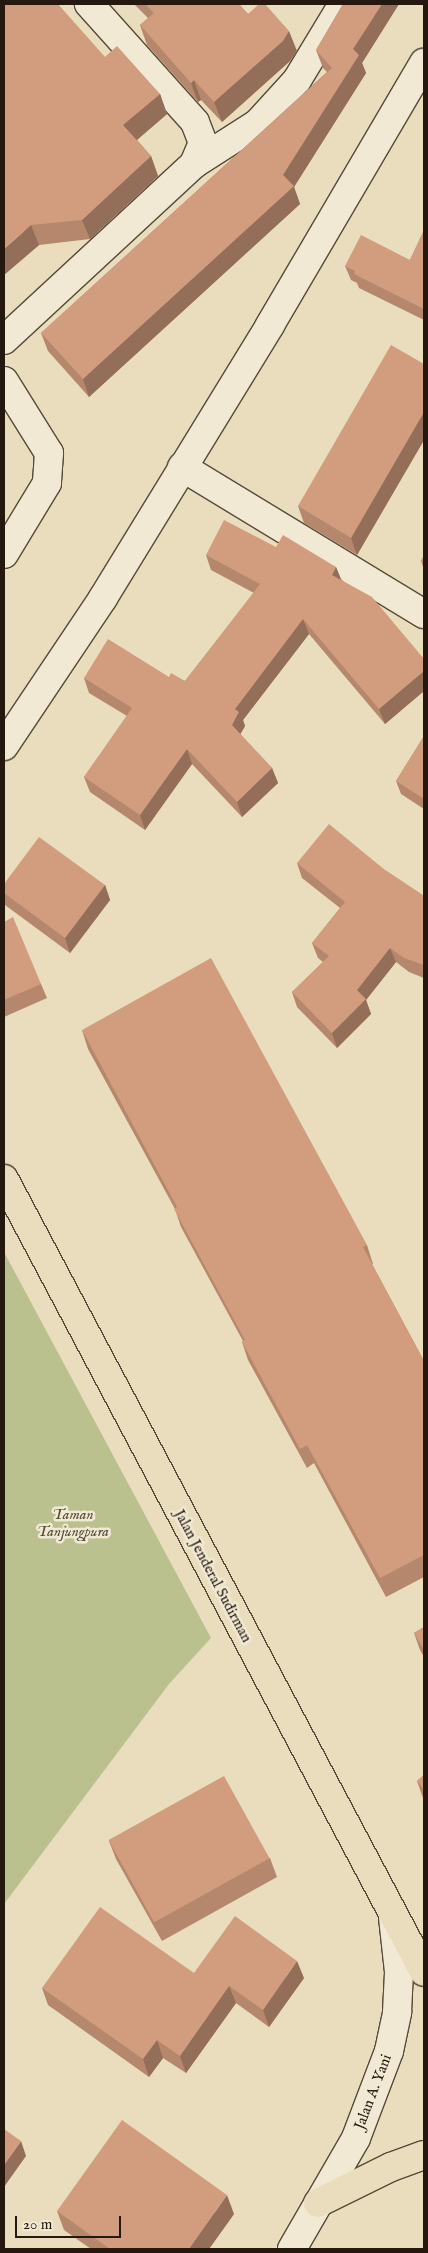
<!DOCTYPE html>
<style>
body{margin:0}
#map{position:relative;width:428px;height:2253px;overflow:hidden;background:#e9ddbd;font-family:"IM FELL English",serif}
div>[style]{position:absolute}
[style*='--x']{left:calc(var(--x)*1px);top:calc(var(--y)*1px);width:calc(var(--w)*1px);rotate:calc(var(--a)*1deg)}
.green>*{inset:0;background:#bac08e}
.roads{filter:drop-shadow(1px 0 #564a3a) drop-shadow(-1px 0 #564a3a) drop-shadow(0 1px #564a3a) drop-shadow(0 -1px #564a3a)}
.minor>*{height:28px;margin:-14px;padding:0 14px;transform-origin:14px;border-radius:14px;background:#f1e9d4}
.tertiary>*{height:28px;margin:-14px;padding:0 14px;transform-origin:14px;border-radius:14px;background:#f1e9d4}
.primary>*{height:28px;margin:-14px;padding:0 14px;transform-origin:14px;border-radius:14px;background:#e9ddbd}
.wall>*{inset:0;background:#b5876c}
.shaded-wall>*{inset:0;background:#936e58}
.building>*{inset:0;background:#d29d7e;transform-origin:0 0}
span{translate:-50% -50%;white-space:nowrap;text-align:center;line-height:1.15;-webkit-text-stroke:5px #f1e9d4;paint-order:stroke}
.park-label{font-size:15px;color:#524b35;font-style:italic}
.street-label{font-size:15px;color:#25190f}
.frame{position:absolute;inset:0;border:5px solid #25190f;pointer-events:none}
.scale{position:absolute;left:15px;top:2216px;width:106px;height:22px;box-sizing:border-box;border:2px solid #25190f;border-top:0;padding-left:6px;font-size:15px;line-height:18px;white-space:nowrap;color:#25190f;-webkit-text-stroke:4px #f1e9d4;paint-order:stroke}
</style>
<div id="map">
<div class="green">
<i style="clip-path:polygon(4px 1252px,211px 1638px,169px 1684px,4px 1904px)"></i>
</div>
<div class="roads">
<div class="minor">
<i style="--x:194;--y:164;--w:76;--a:-32.6"></i>
<i style="--x:258;--y:123;--w:58;--a:-47.8"></i>
<i style="--x:297;--y:80;--w:89;--a:-58.8"></i>
<i style="--x:4;--y:340;--w:259;--a:-42.8"></i>
<i style="--x:194;--y:164;--w:23;--a:-67"></i>
<i style="--x:203;--y:143;--w:22;--a:-111"></i>
<i style="--x:195;--y:122;--w:159;--a:-131.9"></i>
<i style="--x:4;--y:381;--w:85;--a:58"></i>
<i style="--x:49;--y:453;--w:30;--a:94"></i>
<i style="--x:47;--y:483;--w:83;--a:121.2"></i>
<i style="--x:182;--y:467;--w:283;--a:31.3"></i>
<i style="--x:4;--y:746;--w:178;--a:-56.2"></i>
<i style="--x:103;--y:598;--w:320;--a:-58.5"></i>
<i style="--x:270;--y:325;--w:304;--a:-59.6"></i>
</div>
<div class="tertiary">
<i style="--x:292;--y:2249;--w:128;--a:-60"></i>
<i style="--x:356;--y:2138;--w:93;--a:-69.2"></i>
<i style="--x:389;--y:2051;--w:40;--a:-78"></i>
<i style="--x:397;--y:2012;--w:40;--a:-87.1"></i>
<i style="--x:399;--y:1972;--w:54;--a:-96.3"></i>
</div>
<div class="primary">
<i style="--x:4;--y:1179;--w:897;--a:62.09"></i>
<i style="--x:318;--y:2203;--w:81;--a:-26.3"></i>
<i style="--x:391;--y:2167;--w:35;--a:-20"></i>
</div>
</div>
<div class="wall">
<i style="clip-path:polygon(134px 4px,239px 4px,248px 14px,297px 51px,290px 61px,222px 122px,201px 100px,198px 102px,147px 45px,140px 25px,148px 18px)"></i>
<i style="clip-path:polygon(343px 4px,399px 4px,362px 63px,366px 73px,294px 187px,300px 204px,89px 397px,48px 351px,41px 333px,327px 72px,323px 68px,316px 50px)"></i>
<i style="clip-path:polygon(105px 57px,160px 94px,167px 114px,137px 140px,151px 156px,158px 176px,90px 239px,39px 245px,4px 275px)"></i>
<i style="clip-path:polygon(424px 230px,424px 320px,359px 288px,357px 283px,351px 280px,345px 266px,410px 260px)"></i>
<i style="clip-path:polygon(424px 364px,424px 440px,357px 555px,304px 523px,298px 506px)"></i>
<i style="clip-path:polygon(276px 547px,336px 567px,341px 579px,424px 659px,424px 691px,385px 724px,309px 634px,243px 720px,245px 726px,240px 734px,272px 768px,278px 783px,242px 817px,192px 764px,145px 830px,90px 792px,84px 777px,127px 716px,89px 693px,84px 678px,169px 677px,185px 681px,254px 593px,211px 570px,206px 555px)"></i>
<i style="clip-path:polygon(424px 555px,424px 570px,421px 561px)"></i>
<i style="clip-path:polygon(424px 736px,424px 809px,401px 794px,396px 781px)"></i>
<i style="clip-path:polygon(297px 863px,385px 870px,424px 896px,424px 978px,409px 972px,396px 962px,366px 1000px,371px 1014px,337px 1048px,297px 1007px,292px 992px,323px 962px,318px 958px,312px 943px,340px 908px,302px 878px)"></i>
<i style="clip-path:polygon(4px 884px,105px 885px,110px 900px,70px 953px,5px 905px,4px 901px)"></i>
<i style="clip-path:polygon(4px 922px,41px 984px,47px 998px,4px 1017px)"></i>
<i style="clip-path:polygon(82px 1030px,367px 1245px,373px 1264px,372px 1264px,424px 1361px,424px 1577px,386px 1597px,314px 1463px,307px 1468px,248px 1360px,242px 1342px,243px 1341px,181px 1227px,175px 1209px,88px 1049px)"></i>
<i style="clip-path:polygon(424px 1627px,424px 1657px,420px 1650px,414px 1633px)"></i>
<i style="clip-path:polygon(424px 1775px,424px 1800px,423px 1798px,417px 1781px)"></i>
<i style="clip-path:polygon(109px 1841px,270px 1858px,277px 1877px,162px 1941px,116px 1859px)"></i>
<i style="clip-path:polygon(194px 1973px,304px 1978px,269px 2027px,236px 2003px,186px 2073px,163px 2058px,149px 2077px,48px 2005px,42px 1988px)"></i>
<i style="clip-path:polygon(57px 2211px,234px 2214px,209px 2249px,91px 2249px,64px 2230px)"></i>
</div>
<div class="shaded-wall">
<i style="clip-path:polygon(382px 4px,399px 4px,362px 63px,366px 73px,294px 187px,300px 204px,89px 397px,83px 379px,283px 175px,353px 49px)"></i>
<i style="clip-path:polygon(289px 31px,297px 51px,290px 61px,222px 122px,214px 102px)"></i>
<i style="clip-path:polygon(194px 80px,201px 100px,198px 102px,191px 83px)"></i>
<i style="clip-path:polygon(160px 94px,167px 114px,131px 145px,123px 125px)"></i>
<i style="clip-path:polygon(151px 156px,158px 176px,90px 239px,82px 220px)"></i>
<i style="clip-path:polygon(31px 225px,39px 245px,4px 275px,4px 249px)"></i>
<i style="clip-path:polygon(424px 412px,424px 440px,357px 555px,351px 538px)"></i>
<i style="clip-path:polygon(336px 567px,342px 582px,332px 575px)"></i>
<i style="clip-path:polygon(303px 619px,309px 634px,243px 720px,245px 726px,237px 740px,232px 725px,235px 709px)"></i>
<i style="clip-path:polygon(424px 671px,424px 691px,385px 724px,379px 709px)"></i>
<i style="clip-path:polygon(187px 749px,192px 764px,145px 830px,140px 815px)"></i>
<i style="clip-path:polygon(272px 768px,278px 783px,242px 817px,237px 802px)"></i>
<i style="clip-path:polygon(105px 885px,110px 900px,70px 953px,65px 938px)"></i>
<i style="clip-path:polygon(390px 948px,396px 962px,366px 1000px,371px 1014px,337px 1048px,332px 1033px,357px 990px)"></i>
<i style="clip-path:polygon(297px 1961px,304px 1978px,269px 2027px,263px 2010px)"></i>
<i style="clip-path:polygon(229px 1986px,236px 2003px,186px 2073px,180px 2056px)"></i>
<i style="clip-path:polygon(157px 2040px,163px 2058px,149px 2077px,143px 2059px)"></i>
<i style="clip-path:polygon(21px 2141px,26px 2156px,4px 2187px,4px 2165px)"></i>
<i style="clip-path:polygon(227px 2195px,234px 2214px,209px 2249px,189px 2249px)"></i>
</div>
<div class="building">
<i style="clip-path:polygon(4px 4px,58px 4px,105px 57px,117px 46px,160px 94px,123px 125px,151px 156px,82px 220px,31px 225px,4px 249px)"></i>
<i style="clip-path:polygon(145px 4px,239px 4px,248px 14px,259px 4px,265px 4px,289px 31px,283px 41px,214px 102px,194px 80px,191px 83px,140px 25px,154px 13px)"></i>
<i style="clip-path:polygon(343px 4px,382px 4px,353px 49px,359px 55px,283px 175px,294px 186px,83px 379px,41px 333px,332px 68px,316px 50px)"></i>
<i style="clip-path:polygon(424px 230px,424px 309px,354px 274px,355px 271px,345px 266px,361px 235px,410px 260px)"></i>
<i style="clip-path:polygon(391px 345px,424px 364px,424px 412px,351px 538px,298px 506px)"></i>
<i style="clip-path:polygon(224px 520px,276px 547px,283px 535px,336px 567px,332px 575px,372px 597px,424px 659px,424px 671px,379px 709px,303px 619px,235px 709px,239px 712px,232px 725px,272px 768px,237px 802px,187px 749px,140px 815px,84px 777px,132px 708px,84px 678px,108px 639px,169px 677px,171px 673px,185px 681px,260px 584px,206px 555px)"></i>
<i style="clip-path:polygon(424px 555px,424px 563px,421px 561px)"></i>
<i style="clip-path:polygon(424px 736px,424px 799px,396px 781px)"></i>
<i style="clip-path:polygon(329px 824px,385px 870px,424px 896px,424px 965px,404px 958px,390px 948px,357px 990px,366px 999px,332px 1033px,292px 992px,329px 956px,312px 943px,345px 902px,297px 863px)"></i>
<i style="clip-path:polygon(39px 837px,105px 885px,65px 938px,4px 893px,4px 884px)"></i>
<i style="clip-path:polygon(13px 917px,41px 984px,4px 1000px,4px 922px)"></i>
<i style="clip-path:polygon(211px 958px,367px 1245px,363px 1247px,424px 1361px,424px 1555px,380px 1578px,307px 1445px,300px 1449px,242px 1342px,245px 1340px,174px 1209px,177px 1207px,82px 1030px)"></i>
<i style="clip-path:polygon(424px 1627px,424px 1650px,414px 1633px)"></i>
<i style="clip-path:polygon(424px 1775px,424px 1790px,417px 1781px)"></i>
<i style="left:224px;top:1776px;width:94px;height:132px;rotate:61deg"></i>
<i style="clip-path:polygon(100px 1907px,194px 1973px,235px 1916px,297px 1961px,263px 2010px,229px 1986px,180px 2056px,157px 2040px,143px 2059px,42px 1988px)"></i>
<i style="clip-path:polygon(122px 2120px,227px 2195px,189px 2249px,110px 2249px,57px 2211px)"></i>
<i style="clip-path:polygon(4px 2129px,21px 2141px,4px 2165px)"></i>
</div>
<div class="park-label">
<span style="left:73px;top:1523px">Taman<br>Tanjungpura</span>
</div>
<div class="street-label">
<span style="left:213px;top:1576px;rotate:62deg">Jalan Jenderal Sudirman</span>
<span style="left:373px;top:2092px;rotate:-69deg">Jalan A. Yani</span>
</div>
<div class="frame"></div>
<div class="scale">20 m</div>
</div>
